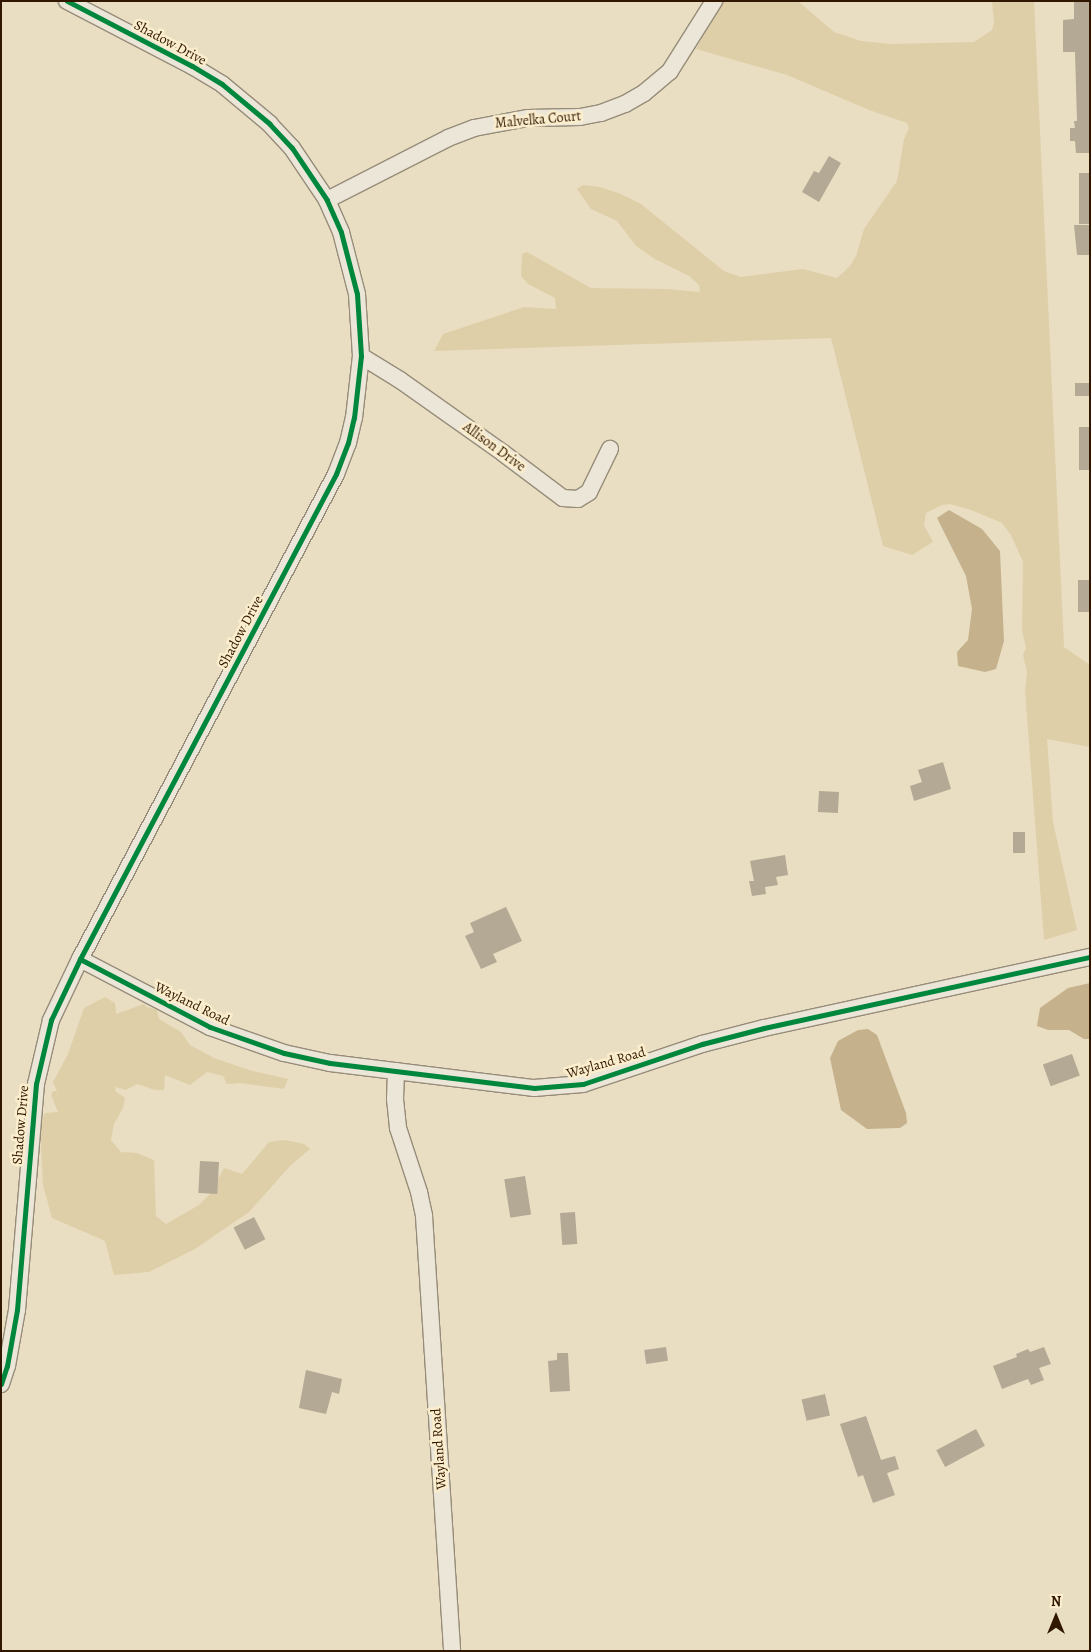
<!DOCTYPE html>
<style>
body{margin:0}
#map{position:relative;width:1091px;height:1652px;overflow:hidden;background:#e9dec2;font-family:Alegreya,serif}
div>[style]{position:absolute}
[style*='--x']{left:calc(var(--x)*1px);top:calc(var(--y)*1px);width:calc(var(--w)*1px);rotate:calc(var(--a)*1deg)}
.green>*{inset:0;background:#dfcfa9}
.water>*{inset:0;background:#c5b28c}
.building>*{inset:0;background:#b3a995;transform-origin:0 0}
.roads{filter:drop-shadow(1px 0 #968c79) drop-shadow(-1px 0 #968c79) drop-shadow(0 1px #968c79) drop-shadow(0 -1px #968c79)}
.minor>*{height:16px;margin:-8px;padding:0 8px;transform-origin:8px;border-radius:8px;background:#ece6d8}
.cycleway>*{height:5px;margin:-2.5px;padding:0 2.5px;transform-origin:2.5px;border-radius:2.5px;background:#00873e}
span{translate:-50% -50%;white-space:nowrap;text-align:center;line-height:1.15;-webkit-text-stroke:5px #fbeecd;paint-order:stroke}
.street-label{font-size:14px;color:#321700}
.frame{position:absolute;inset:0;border:2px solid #321700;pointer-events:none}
.north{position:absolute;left:1031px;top:1592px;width:50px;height:50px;-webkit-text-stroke:4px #fbeecd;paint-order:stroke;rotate:0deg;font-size:14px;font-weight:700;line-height:20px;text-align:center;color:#321700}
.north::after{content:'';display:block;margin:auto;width:18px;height:22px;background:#321700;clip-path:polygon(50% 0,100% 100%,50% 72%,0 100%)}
</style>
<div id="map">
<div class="green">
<i style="clip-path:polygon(721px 1px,798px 1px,834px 32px,861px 41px,891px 44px,974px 42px,992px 30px,994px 23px,992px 1px,1034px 1px,1064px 647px,1090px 665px,1090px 747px,1047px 739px,1053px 822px,1077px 930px,1044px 940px,1025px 691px,1027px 672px,1023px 655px,1026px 648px,1022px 630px,1023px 562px,1011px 535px,1002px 523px,971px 510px,950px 504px,942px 505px,926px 513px,924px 525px,933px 542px,912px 555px,883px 546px,831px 338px,434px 351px,443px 334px,524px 307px,556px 309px,555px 298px,528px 284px,521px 276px,522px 254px,527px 252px,591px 288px,667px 289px,700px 292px,699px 285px,689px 276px,655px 259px,636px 246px,617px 221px,591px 209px,577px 189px,583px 185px,600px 187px,621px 194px,641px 204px,724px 271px,741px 277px,803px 269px,837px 278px,850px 266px,856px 256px,864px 229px,897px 181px,904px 139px,909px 128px,907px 123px,869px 110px,787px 75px,696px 49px)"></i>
<i style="clip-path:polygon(105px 997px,115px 1003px,116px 1014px,144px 1004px,147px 1007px,157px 1010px,159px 1019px,181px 1032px,190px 1045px,214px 1058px,249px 1070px,288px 1079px,284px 1089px,240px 1083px,227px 1084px,223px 1076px,207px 1072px,190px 1085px,165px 1075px,164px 1090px,155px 1090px,137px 1084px,126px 1090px,116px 1087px,115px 1091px,125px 1098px,123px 1108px,114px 1124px,111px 1140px,121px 1152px,137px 1153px,154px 1160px,156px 1216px,166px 1224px,199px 1205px,211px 1193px,224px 1168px,242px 1174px,269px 1142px,285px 1140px,304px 1144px,310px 1149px,290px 1166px,249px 1212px,195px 1249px,149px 1272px,114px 1275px,105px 1241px,52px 1218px,43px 1185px,40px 1126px,45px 1113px,58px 1112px,51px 1095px,53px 1091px,57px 1091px,53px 1082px,68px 1054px,84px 1008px)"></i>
</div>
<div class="water">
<i style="clip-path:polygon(949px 510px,982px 529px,1000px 551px,1004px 641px,996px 669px,985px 672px,958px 666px,957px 652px,968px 640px,972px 609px,966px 576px,937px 518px)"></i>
<i style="clip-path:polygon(1090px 983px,1090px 1039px,1084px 1039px,1069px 1030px,1048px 1030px,1037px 1026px,1040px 1008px,1068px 988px)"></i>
<i style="clip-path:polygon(868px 1029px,877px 1035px,906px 1113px,907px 1123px,900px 1128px,867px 1129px,841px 1110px,830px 1058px,838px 1041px,858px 1030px)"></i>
</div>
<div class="building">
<i style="clip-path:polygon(1074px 1px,1090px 1px,1090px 153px,1076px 153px,1075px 141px,1070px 141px,1070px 128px,1075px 128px,1074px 121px,1077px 121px,1075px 52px,1063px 52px,1063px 20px,1074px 19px)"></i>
<i style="clip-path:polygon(829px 156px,841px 163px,819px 202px,802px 192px,814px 171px,819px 173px)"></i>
<i style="left:1090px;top:173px;width:51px;height:11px;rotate:90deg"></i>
<i style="clip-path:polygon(1074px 225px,1090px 225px,1090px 255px,1077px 255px)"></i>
<i style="left:1075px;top:383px;width:15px;height:13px"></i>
<i style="left:1079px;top:427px;width:11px;height:43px"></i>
<i style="left:1090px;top:580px;width:32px;height:12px;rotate:90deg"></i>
<i style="clip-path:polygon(943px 762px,951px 789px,914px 801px,910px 786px,922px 782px,918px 770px)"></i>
<i style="left:819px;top:791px;width:20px;height:21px;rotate:3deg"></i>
<i style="left:1025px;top:832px;width:21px;height:12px;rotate:90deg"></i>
<i style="clip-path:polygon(785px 855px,788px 875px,776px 877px,778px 885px,765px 887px,766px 894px,752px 896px,749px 881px,754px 881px,750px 861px)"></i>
<i style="clip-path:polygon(506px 907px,522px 941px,493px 954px,497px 962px,481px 969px,465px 936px,474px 932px,470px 923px)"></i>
<i style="left:1072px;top:1054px;width:23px;height:31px;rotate:70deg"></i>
<i style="left:200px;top:1161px;width:19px;height:32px;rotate:3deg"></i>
<i style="left:525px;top:1176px;width:39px;height:21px;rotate:81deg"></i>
<i style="left:575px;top:1212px;width:32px;height:15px;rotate:86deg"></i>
<i style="left:254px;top:1217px;width:25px;height:23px;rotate:63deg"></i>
<i style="left:666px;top:1347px;width:14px;height:22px;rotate:82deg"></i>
<i style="clip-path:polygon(1044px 1347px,1051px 1364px,1039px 1368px,1044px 1380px,1031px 1385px,1028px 1379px,1002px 1389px,993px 1366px,1017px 1357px,1016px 1354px,1028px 1349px,1030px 1352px)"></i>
<i style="clip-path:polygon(557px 1353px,568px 1353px,570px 1391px,550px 1392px,548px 1361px,557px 1360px)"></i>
<i style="clip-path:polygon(306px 1370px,342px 1379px,339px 1394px,332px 1392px,326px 1414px,299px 1408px)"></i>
<i style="left:825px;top:1394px;width:22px;height:24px;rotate:77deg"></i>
<i style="clip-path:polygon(866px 1416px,881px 1460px,895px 1456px,899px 1469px,887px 1473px,895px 1495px,873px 1503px,863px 1475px,858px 1477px,840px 1424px)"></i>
<i style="left:976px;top:1429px;width:19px;height:45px;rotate:62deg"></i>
</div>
<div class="roads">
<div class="minor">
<i style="--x:327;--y:200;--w:136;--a:-27.1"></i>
<i style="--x:448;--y:138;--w:28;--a:-21"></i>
<i style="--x:474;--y:128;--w:55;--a:-10.5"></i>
<i style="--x:528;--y:118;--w:52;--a:-1.1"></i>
<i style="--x:580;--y:117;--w:21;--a:-11"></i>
<i style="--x:601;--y:113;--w:26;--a:-21"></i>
<i style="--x:625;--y:104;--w:22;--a:-30"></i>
<i style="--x:644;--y:93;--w:34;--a:-40"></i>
<i style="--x:670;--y:71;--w:83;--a:-57.8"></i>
<i style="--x:361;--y:356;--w:46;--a:31.6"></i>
<i style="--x:400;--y:380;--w:126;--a:35.3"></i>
<i style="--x:503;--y:453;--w:75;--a:36.9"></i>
<i style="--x:563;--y:498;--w:15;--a:4"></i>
<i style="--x:578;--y:499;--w:13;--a:-32"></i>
<i style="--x:589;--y:492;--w:48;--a:-64"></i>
<i style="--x:80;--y:959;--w:147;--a:27.6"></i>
<i style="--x:210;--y:1027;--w:78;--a:19.4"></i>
<i style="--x:284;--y:1053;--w:47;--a:12.3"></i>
<i style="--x:330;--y:1063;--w:206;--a:7"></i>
<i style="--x:534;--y:1088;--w:49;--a:-4.7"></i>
<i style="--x:583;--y:1084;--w:126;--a:-18.6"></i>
<i style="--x:702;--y:1044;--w:64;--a:-14.5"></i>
<i style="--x:764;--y:1028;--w:334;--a:-12.3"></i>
<i style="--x:396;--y:1071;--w:28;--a:92"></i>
<i style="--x:395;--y:1099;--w:29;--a:84"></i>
<i style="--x:398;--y:1128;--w:67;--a:71.8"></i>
<i style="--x:419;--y:1192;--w:25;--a:78"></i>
<i style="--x:424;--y:1216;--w:436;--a:86.3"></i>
<i style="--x:1;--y:1384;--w:19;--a:-72"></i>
<i style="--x:7;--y:1366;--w:57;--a:-79.9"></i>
<i style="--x:17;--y:1310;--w:227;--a:-85.2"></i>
<i style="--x:36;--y:1084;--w:66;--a:-76.8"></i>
<i style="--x:51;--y:1020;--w:68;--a:-64.6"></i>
<i style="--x:80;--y:959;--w:548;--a:-62.17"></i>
<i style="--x:336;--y:474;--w:33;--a:-69"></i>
<i style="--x:348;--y:443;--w:26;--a:-77"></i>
<i style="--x:354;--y:418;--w:62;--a:-83.6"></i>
<i style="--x:361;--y:356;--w:62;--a:-93.7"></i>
<i style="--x:357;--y:294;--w:64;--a:-104.5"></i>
<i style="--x:341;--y:232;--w:35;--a:-114"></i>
<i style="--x:327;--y:200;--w:63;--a:-123.9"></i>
<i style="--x:292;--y:148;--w:33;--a:-133"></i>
<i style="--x:270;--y:124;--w:62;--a:-140.2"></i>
<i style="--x:222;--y:84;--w:35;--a:-149"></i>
<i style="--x:192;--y:66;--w:141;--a:-152.5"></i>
</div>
</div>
<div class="cycleway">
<i style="--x:80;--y:959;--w:147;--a:27.6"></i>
<i style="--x:210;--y:1027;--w:78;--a:19.4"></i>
<i style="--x:284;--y:1053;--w:47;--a:12.3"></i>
<i style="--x:330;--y:1063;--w:206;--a:7"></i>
<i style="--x:534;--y:1088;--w:49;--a:-4.7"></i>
<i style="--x:583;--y:1084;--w:126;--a:-18.6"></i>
<i style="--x:702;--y:1044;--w:64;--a:-14.5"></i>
<i style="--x:764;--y:1028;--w:334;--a:-12.3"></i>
<i style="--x:1;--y:1384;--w:19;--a:-72"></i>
<i style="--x:7;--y:1366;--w:57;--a:-79.9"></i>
<i style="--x:17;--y:1310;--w:227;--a:-85.2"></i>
<i style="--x:36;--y:1084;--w:66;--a:-76.8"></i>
<i style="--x:51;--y:1020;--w:68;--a:-64.6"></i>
<i style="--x:80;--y:959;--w:548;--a:-62.17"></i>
<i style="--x:336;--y:474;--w:33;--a:-69"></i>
<i style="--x:348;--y:443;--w:26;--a:-77"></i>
<i style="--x:354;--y:418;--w:62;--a:-83.6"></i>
<i style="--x:361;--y:356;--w:62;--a:-93.7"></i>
<i style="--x:357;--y:294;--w:64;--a:-104.5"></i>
<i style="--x:341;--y:232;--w:35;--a:-114"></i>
<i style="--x:327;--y:200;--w:63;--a:-123.9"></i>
<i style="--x:292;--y:148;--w:33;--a:-133"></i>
<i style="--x:270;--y:124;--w:62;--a:-140.2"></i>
<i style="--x:222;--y:84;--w:35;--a:-149"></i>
<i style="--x:192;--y:66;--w:141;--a:-152.5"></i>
</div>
<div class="street-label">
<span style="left:170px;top:43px;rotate:28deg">Shadow Drive</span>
<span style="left:538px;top:120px;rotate:-5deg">Malvelka Court</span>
<span style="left:494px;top:447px;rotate:36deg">Allison Drive</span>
<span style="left:241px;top:632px;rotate:-62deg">Shadow Drive</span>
<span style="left:192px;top:1004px;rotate:26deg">Wayland Road</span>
<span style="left:606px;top:1063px;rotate:-16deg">Wayland Road</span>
<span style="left:21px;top:1125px;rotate:-85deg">Shadow Drive</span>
<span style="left:439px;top:1449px;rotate:-94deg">Wayland Road</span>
</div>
<div class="frame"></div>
<div class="north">N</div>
</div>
